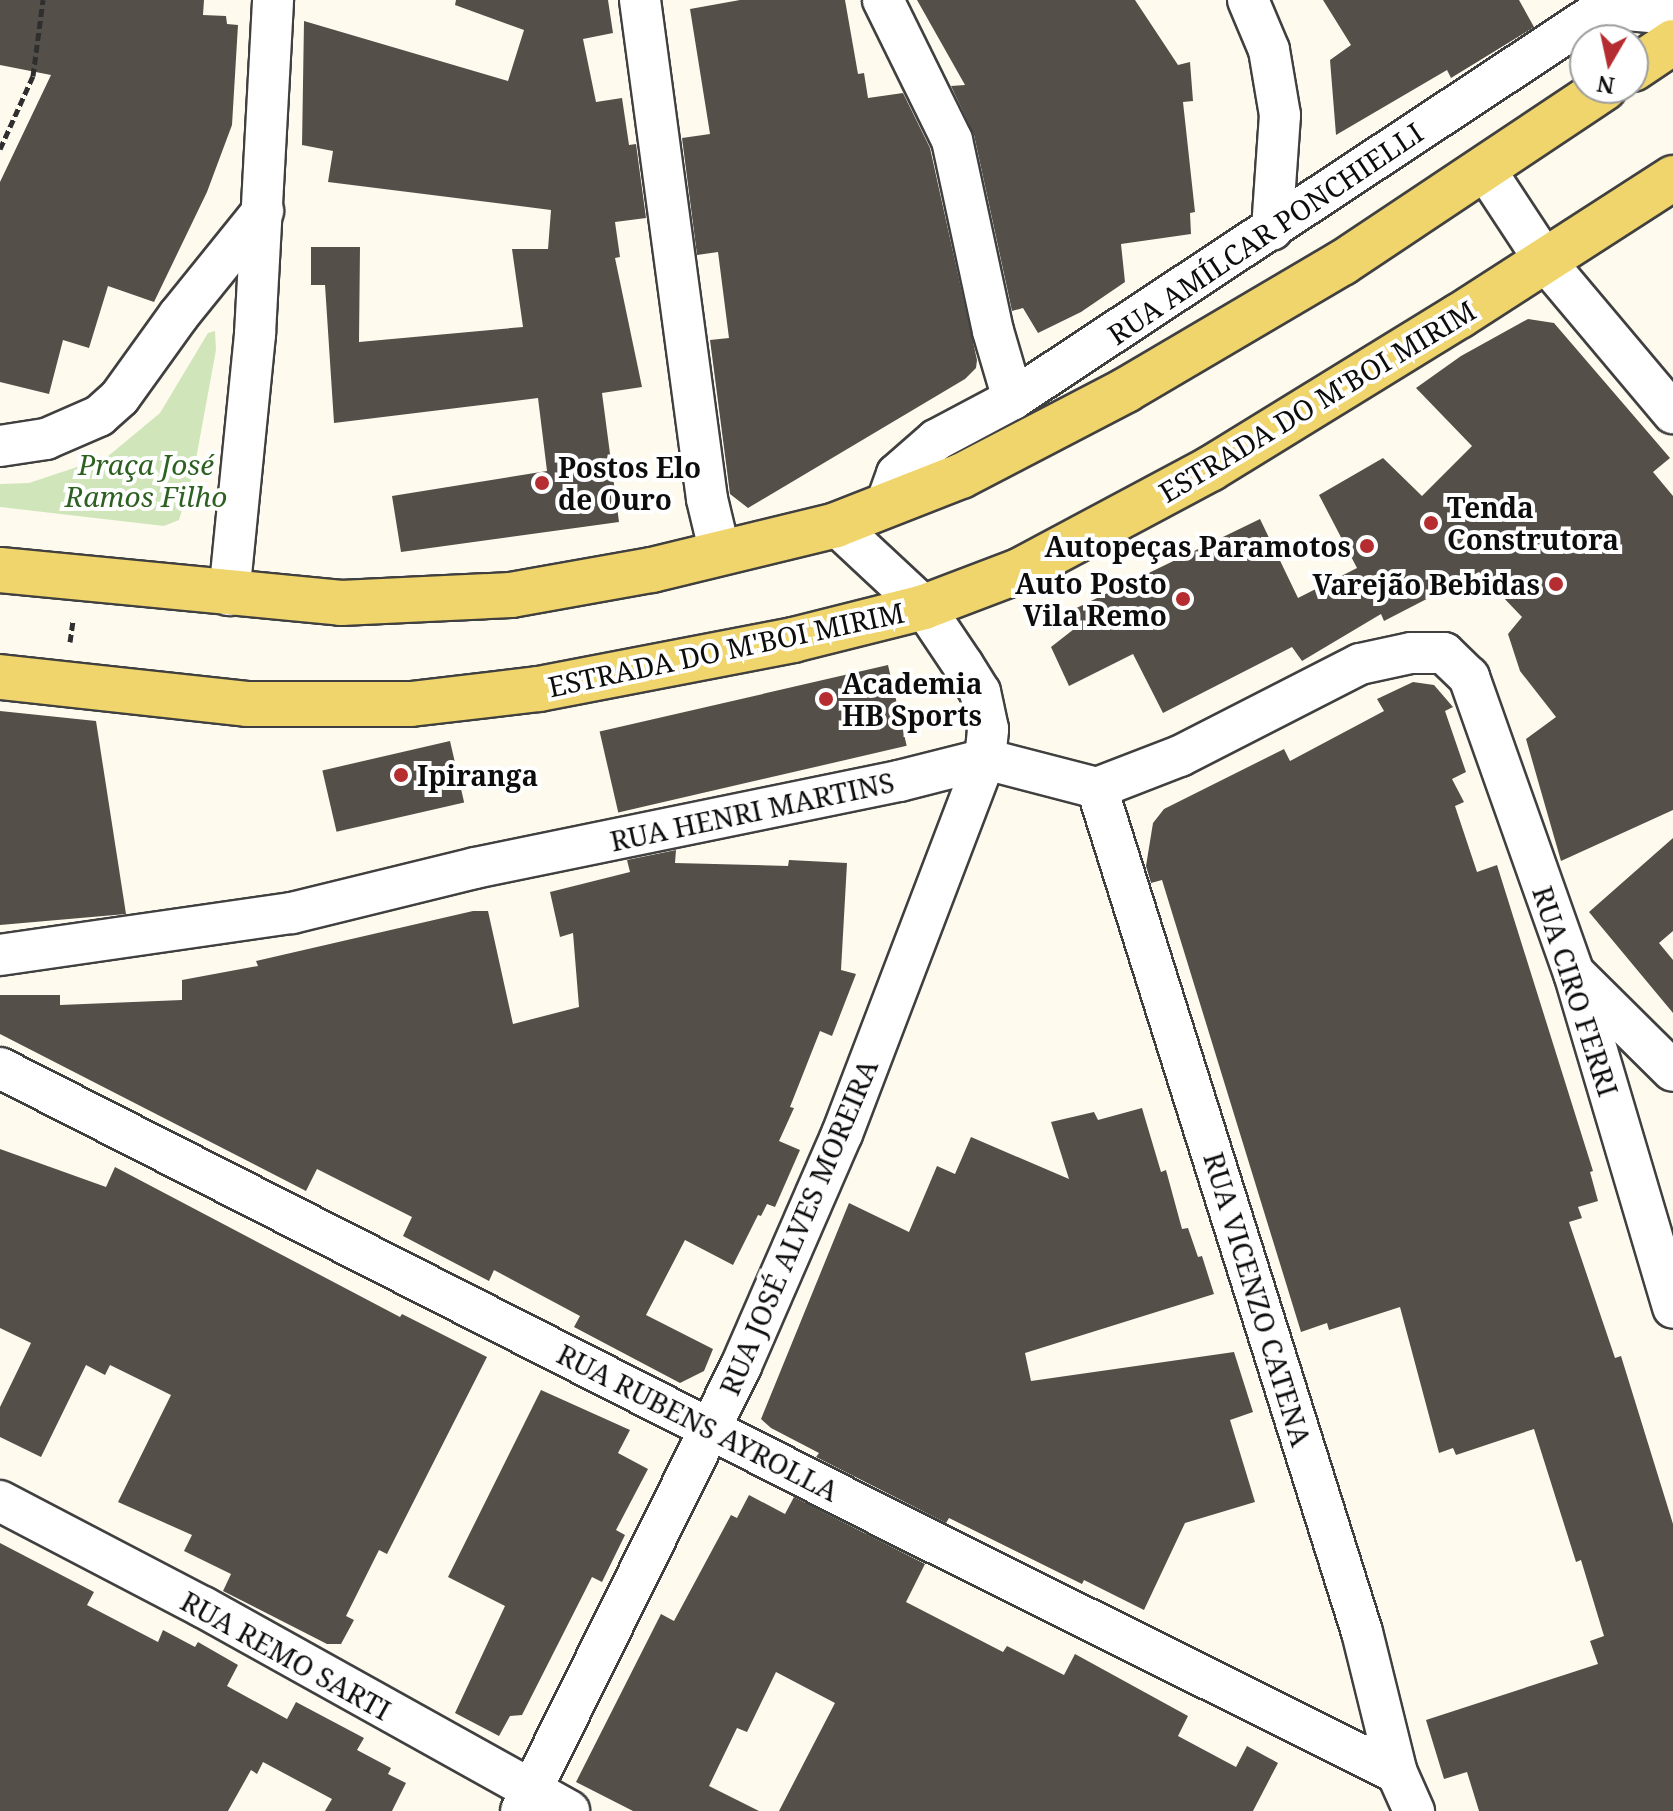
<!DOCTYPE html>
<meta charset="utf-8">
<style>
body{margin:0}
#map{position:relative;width:1673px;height:1811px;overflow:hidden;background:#fefbee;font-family:"Noto Serif",serif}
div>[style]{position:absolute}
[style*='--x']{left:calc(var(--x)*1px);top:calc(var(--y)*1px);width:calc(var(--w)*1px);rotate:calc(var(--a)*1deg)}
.green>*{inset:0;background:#d0e6ba}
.building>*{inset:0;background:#554f4a;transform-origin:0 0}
.path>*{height:5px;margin-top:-2.5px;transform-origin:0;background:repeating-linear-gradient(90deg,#2f2f2f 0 8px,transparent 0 12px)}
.roads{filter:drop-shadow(2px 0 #404040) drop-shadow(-2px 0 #404040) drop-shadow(0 2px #404040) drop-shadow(0 -2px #404040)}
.street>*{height:40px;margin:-20px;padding:0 20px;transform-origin:20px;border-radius:20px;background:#fff}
.primary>*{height:44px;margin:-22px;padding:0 22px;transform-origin:22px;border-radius:22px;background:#f0d46c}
.dots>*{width:22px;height:22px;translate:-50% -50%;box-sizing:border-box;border:4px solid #fff;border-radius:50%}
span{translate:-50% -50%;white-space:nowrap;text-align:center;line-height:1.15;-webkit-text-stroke:8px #fff;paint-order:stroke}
.street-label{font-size:28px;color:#0d0d0d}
.park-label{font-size:28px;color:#2d6121;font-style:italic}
.poi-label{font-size:28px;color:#0d0d0d;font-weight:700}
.left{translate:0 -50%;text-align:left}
.right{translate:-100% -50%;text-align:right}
.north{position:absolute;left:1569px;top:24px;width:80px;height:80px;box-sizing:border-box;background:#fff;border:2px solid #9e9e9e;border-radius:50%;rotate:189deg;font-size:22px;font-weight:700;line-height:32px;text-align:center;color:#0d0d0d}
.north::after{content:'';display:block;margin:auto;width:28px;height:36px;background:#b52d30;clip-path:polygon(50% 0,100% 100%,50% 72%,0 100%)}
</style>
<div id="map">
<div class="green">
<i style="clip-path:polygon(215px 331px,216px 350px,194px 470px,179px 520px,164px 526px,0 507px,0 484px,29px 483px,107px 457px,160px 413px,208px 333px)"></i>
</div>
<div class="building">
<i style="clip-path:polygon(0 0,204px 0,203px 15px,226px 16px,227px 24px,238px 25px,232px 125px,207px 192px,154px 302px,108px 286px,89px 348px,63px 340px,49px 394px,0 382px,0 182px,51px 75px,0 65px)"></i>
<i style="clip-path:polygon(456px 0,608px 0,613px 33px,583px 39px,596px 102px,622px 98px,629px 145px,636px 144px,646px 218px,615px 222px,620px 257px,615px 258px,642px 387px,602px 393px,619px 522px,401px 552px,392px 496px,547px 471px,538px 398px,334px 423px,325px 285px,311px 285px,311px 247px,360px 247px,359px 342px,523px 327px,512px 249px,548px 249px,551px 210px,328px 182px,333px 151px,302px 145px,304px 21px,508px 81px,524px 30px,455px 5px)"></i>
<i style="clip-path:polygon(740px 0,845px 0,858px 74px,864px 73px,868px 98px,903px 93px,930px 148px,977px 360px,976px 368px,965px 379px,748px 508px,730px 494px,710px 340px,729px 338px,718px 252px,697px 255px,682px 138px,710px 134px,690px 9px)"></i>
<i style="clip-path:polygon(917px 0,1135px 0,1178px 65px,1190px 62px,1193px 101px,1183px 102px,1195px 212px,1190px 213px,1191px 234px,1121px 244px,1125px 282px,1081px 312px,1038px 333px,1023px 308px,1012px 311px,974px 135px,951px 86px,965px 85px)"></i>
<i style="clip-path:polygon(1323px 0,1519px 0,1534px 27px,1451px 78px,1447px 70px,1336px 135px,1330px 60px,1351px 45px)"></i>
<i style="clip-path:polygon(1528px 319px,1554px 323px,1670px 458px,1653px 472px,1673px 496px,1673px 810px,1561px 861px,1526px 739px,1556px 717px,1520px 671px,1508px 634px,1522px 617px,1479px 572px,1384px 621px,1381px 614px,1302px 661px,1292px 647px,1163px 713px,1133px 654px,1069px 686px,1051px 647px,1074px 629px,1060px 616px,1260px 519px,1298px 598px,1357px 568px,1319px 495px,1383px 458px,1422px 496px,1472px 446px,1416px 388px,1461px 356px)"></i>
<i style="left:888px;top:665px;width:83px;height:296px;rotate:77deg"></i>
<i style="clip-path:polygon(1413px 682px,1434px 685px,1453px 707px,1445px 711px,1466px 772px,1452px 779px,1464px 802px,1455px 806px,1477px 872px,1497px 865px,1593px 1171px,1590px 1172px,1598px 1201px,1578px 1207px,1582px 1218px,1569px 1222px,1615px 1358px,1621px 1356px,1673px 1524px,1673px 1811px,1479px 1811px,1467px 1772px,1444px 1779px,1426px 1720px,1598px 1664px,1590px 1641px,1604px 1636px,1581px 1560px,1576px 1562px,1534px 1429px,1456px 1455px,1453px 1448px,1439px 1453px,1400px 1307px,1329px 1330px,1327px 1323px,1301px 1332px,1162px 880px,1151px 883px,1146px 866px,1153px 823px,1164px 809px,1284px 749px,1290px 761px,1384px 711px,1377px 699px)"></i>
<i style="clip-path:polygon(0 711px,96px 721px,126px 914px,0 925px)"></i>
<i style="left:450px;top:741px;width:63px;height:131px;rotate:77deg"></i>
<i style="clip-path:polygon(1673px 838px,1673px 931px,1659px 943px,1673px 960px,1673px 1013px,1589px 912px)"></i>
<i style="clip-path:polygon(676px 850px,675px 863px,788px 866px,789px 860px,847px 863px,841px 970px,856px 974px,832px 1036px,820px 1031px,790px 1107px,794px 1108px,779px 1141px,800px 1150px,775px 1207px,767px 1204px,761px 1216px,758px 1215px,733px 1265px,685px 1240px,646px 1315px,713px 1349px,704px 1371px,680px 1383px,574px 1327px,580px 1316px,494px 1270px,489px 1281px,403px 1236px,412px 1217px,317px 1169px,306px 1191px,0 1034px,0 995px,60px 995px,60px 1005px,182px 1000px,182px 980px,258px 966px,256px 961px,473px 911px,488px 911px,513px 1024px,579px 1007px,573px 933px,560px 937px,550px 892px,630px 872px,627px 860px)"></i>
<i style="clip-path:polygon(1142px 1108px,1161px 1172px,1166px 1170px,1182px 1229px,1188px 1228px,1198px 1257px,1202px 1256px,1214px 1294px,1025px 1353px,1031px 1381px,1234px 1352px,1253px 1412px,1230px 1420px,1255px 1502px,1185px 1523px,1144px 1610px,1084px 1580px,1082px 1584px,949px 1518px,946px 1523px,891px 1495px,816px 1457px,819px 1453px,771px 1428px,761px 1419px,849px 1203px,909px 1232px,937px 1166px,955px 1174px,971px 1137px,1069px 1179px,1051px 1122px,1094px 1112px,1098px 1120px)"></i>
<i style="clip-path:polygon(0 1149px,106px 1187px,115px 1167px,400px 1317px,402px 1314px,487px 1357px,387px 1554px,379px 1550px,346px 1616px,354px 1620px,341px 1644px,327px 1644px,223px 1591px,231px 1574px,184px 1551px,192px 1535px,118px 1502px,171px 1395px,110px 1365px,105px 1375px,86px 1365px,41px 1457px,0 1437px,0 1407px,31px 1343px,0 1328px)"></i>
<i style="clip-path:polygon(541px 1390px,630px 1430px,618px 1453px,648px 1469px,616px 1530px,625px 1535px,602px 1582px,592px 1577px,522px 1715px,510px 1716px,499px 1736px,455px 1713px,505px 1606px,448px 1577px)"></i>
<i style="clip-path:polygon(749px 1495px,785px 1514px,794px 1497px,925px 1564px,906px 1602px,1003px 1652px,1007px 1646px,1064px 1675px,1075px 1654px,1188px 1716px,1178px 1736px,1236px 1767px,1247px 1746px,1278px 1763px,1253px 1811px,779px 1811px,835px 1703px,776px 1672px,747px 1732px,737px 1728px,709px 1786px,759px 1811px,633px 1811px,576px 1782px,661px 1614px,674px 1621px,731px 1515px,737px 1518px)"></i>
<i style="clip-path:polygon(0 1543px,94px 1592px,87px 1605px,158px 1642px,163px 1630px,195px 1647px,198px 1642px,238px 1665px,227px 1686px,287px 1719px,296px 1702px,364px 1738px,357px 1750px,391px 1768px,388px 1774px,406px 1783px,392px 1811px,325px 1811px,332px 1799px,263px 1762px,257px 1774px,251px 1770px,228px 1811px,0 1811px)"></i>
</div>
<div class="path">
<i style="--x:0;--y:149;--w:80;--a:-65.7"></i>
<i style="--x:33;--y:76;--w:77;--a:-82.5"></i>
<i style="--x:70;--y:642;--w:22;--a:-82"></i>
</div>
<div class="roads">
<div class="street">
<i style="--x:640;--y:0;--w:503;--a:82.35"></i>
<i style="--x:707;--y:499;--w:56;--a:76.5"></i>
<i style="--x:883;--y:0;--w:156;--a:63.8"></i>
<i style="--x:952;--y:140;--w:195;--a:77.9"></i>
<i style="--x:993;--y:331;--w:71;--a:73.6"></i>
<i style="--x:1248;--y:0;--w:54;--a:67.2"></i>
<i style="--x:1269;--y:50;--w:66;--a:80.4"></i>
<i style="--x:1280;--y:115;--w:115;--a:94"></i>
<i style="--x:1484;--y:168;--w:111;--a:56.7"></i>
<i style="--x:1545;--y:261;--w:199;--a:49.9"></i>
<i style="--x:0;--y:446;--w:47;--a:-8.7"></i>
<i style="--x:46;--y:439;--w:58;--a:-23.5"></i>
<i style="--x:99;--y:416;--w:28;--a:-42"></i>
<i style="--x:120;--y:397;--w:101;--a:-54.3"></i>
<i style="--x:179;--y:315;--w:134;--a:-51.1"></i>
<i style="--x:885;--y:507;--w:35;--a:-70"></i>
<i style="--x:897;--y:474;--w:52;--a:-41.1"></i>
<i style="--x:936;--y:440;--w:87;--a:-28"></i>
<i style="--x:1013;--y:399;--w:709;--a:-33.49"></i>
<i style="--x:1604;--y:8;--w:69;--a:5"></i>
<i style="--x:229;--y:595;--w:262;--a:-84.3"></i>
<i style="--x:255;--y:334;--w:334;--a:-86.9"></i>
<i style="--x:1097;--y:788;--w:885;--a:72.57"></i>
<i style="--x:1362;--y:1632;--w:145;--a:76.1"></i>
<i style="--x:1397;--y:1773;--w:42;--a:65.9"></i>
<i style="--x:0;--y:955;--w:295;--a:-8.2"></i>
<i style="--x:292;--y:913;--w:188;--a:-13.8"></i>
<i style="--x:475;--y:868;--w:433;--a:-11.6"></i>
<i style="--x:899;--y:781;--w:89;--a:-14.3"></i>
<i style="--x:985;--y:759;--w:116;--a:14.5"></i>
<i style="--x:1097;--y:788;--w:89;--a:-21.1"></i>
<i style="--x:1180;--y:756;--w:202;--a:-27.1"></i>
<i style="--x:1360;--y:664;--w:52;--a:-12.2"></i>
<i style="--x:1411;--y:653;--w:33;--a:0"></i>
<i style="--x:1444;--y:653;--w:35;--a:44"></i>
<i style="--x:1469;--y:677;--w:314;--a:70.5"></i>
<i style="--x:1574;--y:973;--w:349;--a:73.5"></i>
<i style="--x:1576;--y:975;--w:136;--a:44.7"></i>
<i style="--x:0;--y:1068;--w:988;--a:26.95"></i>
<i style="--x:881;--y:1516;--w:576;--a:26.48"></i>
<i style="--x:0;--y:1501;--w:229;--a:27.6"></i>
<i style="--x:203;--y:1607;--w:419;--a:29.1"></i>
<i style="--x:521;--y:1811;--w:496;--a:-63.7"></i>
<i style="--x:741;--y:1366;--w:253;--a:-66.5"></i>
<i style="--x:842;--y:1134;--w:401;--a:-69.1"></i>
<i style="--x:985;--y:759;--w:30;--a:-84"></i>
<i style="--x:988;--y:729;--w:38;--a:-102"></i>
<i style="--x:980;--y:692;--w:32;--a:-122"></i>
<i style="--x:963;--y:665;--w:70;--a:-123.9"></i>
<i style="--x:924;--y:607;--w:120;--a:-137"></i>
</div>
<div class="primary">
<i style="--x:1633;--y:69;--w:48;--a:-34"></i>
<i style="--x:0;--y:570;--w:343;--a:5.5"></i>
<i style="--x:341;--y:603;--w:170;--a:-2.7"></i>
<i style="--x:511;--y:595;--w:143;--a:-10.1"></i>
<i style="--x:652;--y:570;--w:189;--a:-13.7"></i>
<i style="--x:836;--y:525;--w:134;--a:-21.4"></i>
<i style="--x:961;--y:476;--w:186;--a:-27.5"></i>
<i style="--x:1126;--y:390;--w:251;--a:-30.5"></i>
<i style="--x:1342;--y:263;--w:315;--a:-33.7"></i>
<i style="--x:0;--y:677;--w:248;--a:6.2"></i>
<i style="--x:247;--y:704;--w:164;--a:0"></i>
<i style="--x:411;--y:704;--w:129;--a:-6.7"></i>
<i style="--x:539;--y:689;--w:259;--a:-10.9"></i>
<i style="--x:793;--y:640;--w:135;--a:-14.1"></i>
<i style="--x:924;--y:607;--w:102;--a:-20.8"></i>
<i style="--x:1019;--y:571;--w:217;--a:-28.1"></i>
<i style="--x:1210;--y:469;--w:292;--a:-31.6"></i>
<i style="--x:1459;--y:316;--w:255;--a:-32.8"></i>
</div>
</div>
<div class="dots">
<i style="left:542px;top:483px;background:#b52d30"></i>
<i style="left:1431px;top:523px;background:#b52d30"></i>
<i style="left:1367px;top:546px;background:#b52d30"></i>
<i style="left:1556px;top:584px;background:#b52d30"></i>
<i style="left:1183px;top:599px;background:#b52d30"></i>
<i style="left:826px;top:699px;background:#b52d30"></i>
<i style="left:401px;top:775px;background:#b52d30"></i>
</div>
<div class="street-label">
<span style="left:1265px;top:233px;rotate:-34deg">RUA AMÍLCAR PONCHIELLI</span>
<span style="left:1317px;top:401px;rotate:-31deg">ESTRADA DO M'BOI MIRIM</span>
<span style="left:726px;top:649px;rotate:-12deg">ESTRADA DO M'BOI MIRIM</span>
<span style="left:752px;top:811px;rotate:-12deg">RUA HENRI MARTINS</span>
<span style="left:1576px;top:991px;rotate:72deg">RUA CIRO FERRI</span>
<span style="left:798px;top:1227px;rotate:-67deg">RUA JOSÉ ALVES MOREIRA</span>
<span style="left:1258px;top:1299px;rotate:73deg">RUA VICENZO CATENA</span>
<span style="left:698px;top:1422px;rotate:27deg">RUA RUBENS AYROLLA</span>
<span style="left:286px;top:1655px;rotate:29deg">RUA REMO SARTI</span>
</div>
<div class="park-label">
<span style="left:146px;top:480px">Praça José<br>Ramos Filho</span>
</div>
<div class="poi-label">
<span class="left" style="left:558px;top:483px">Postos Elo<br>de Ouro</span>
<span class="left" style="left:1447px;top:523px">Tenda<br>Construtora</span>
<span class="right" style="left:1351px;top:546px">Autopeças Paramotos</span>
<span class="right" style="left:1167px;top:599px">Auto Posto<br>Vila Remo</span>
<span class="right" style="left:1540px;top:584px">Varejão Bebidas</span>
<span class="left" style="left:842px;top:699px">Academia<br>HB Sports</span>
<span class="left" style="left:417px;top:775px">Ipiranga</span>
</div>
<div class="north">N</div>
</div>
